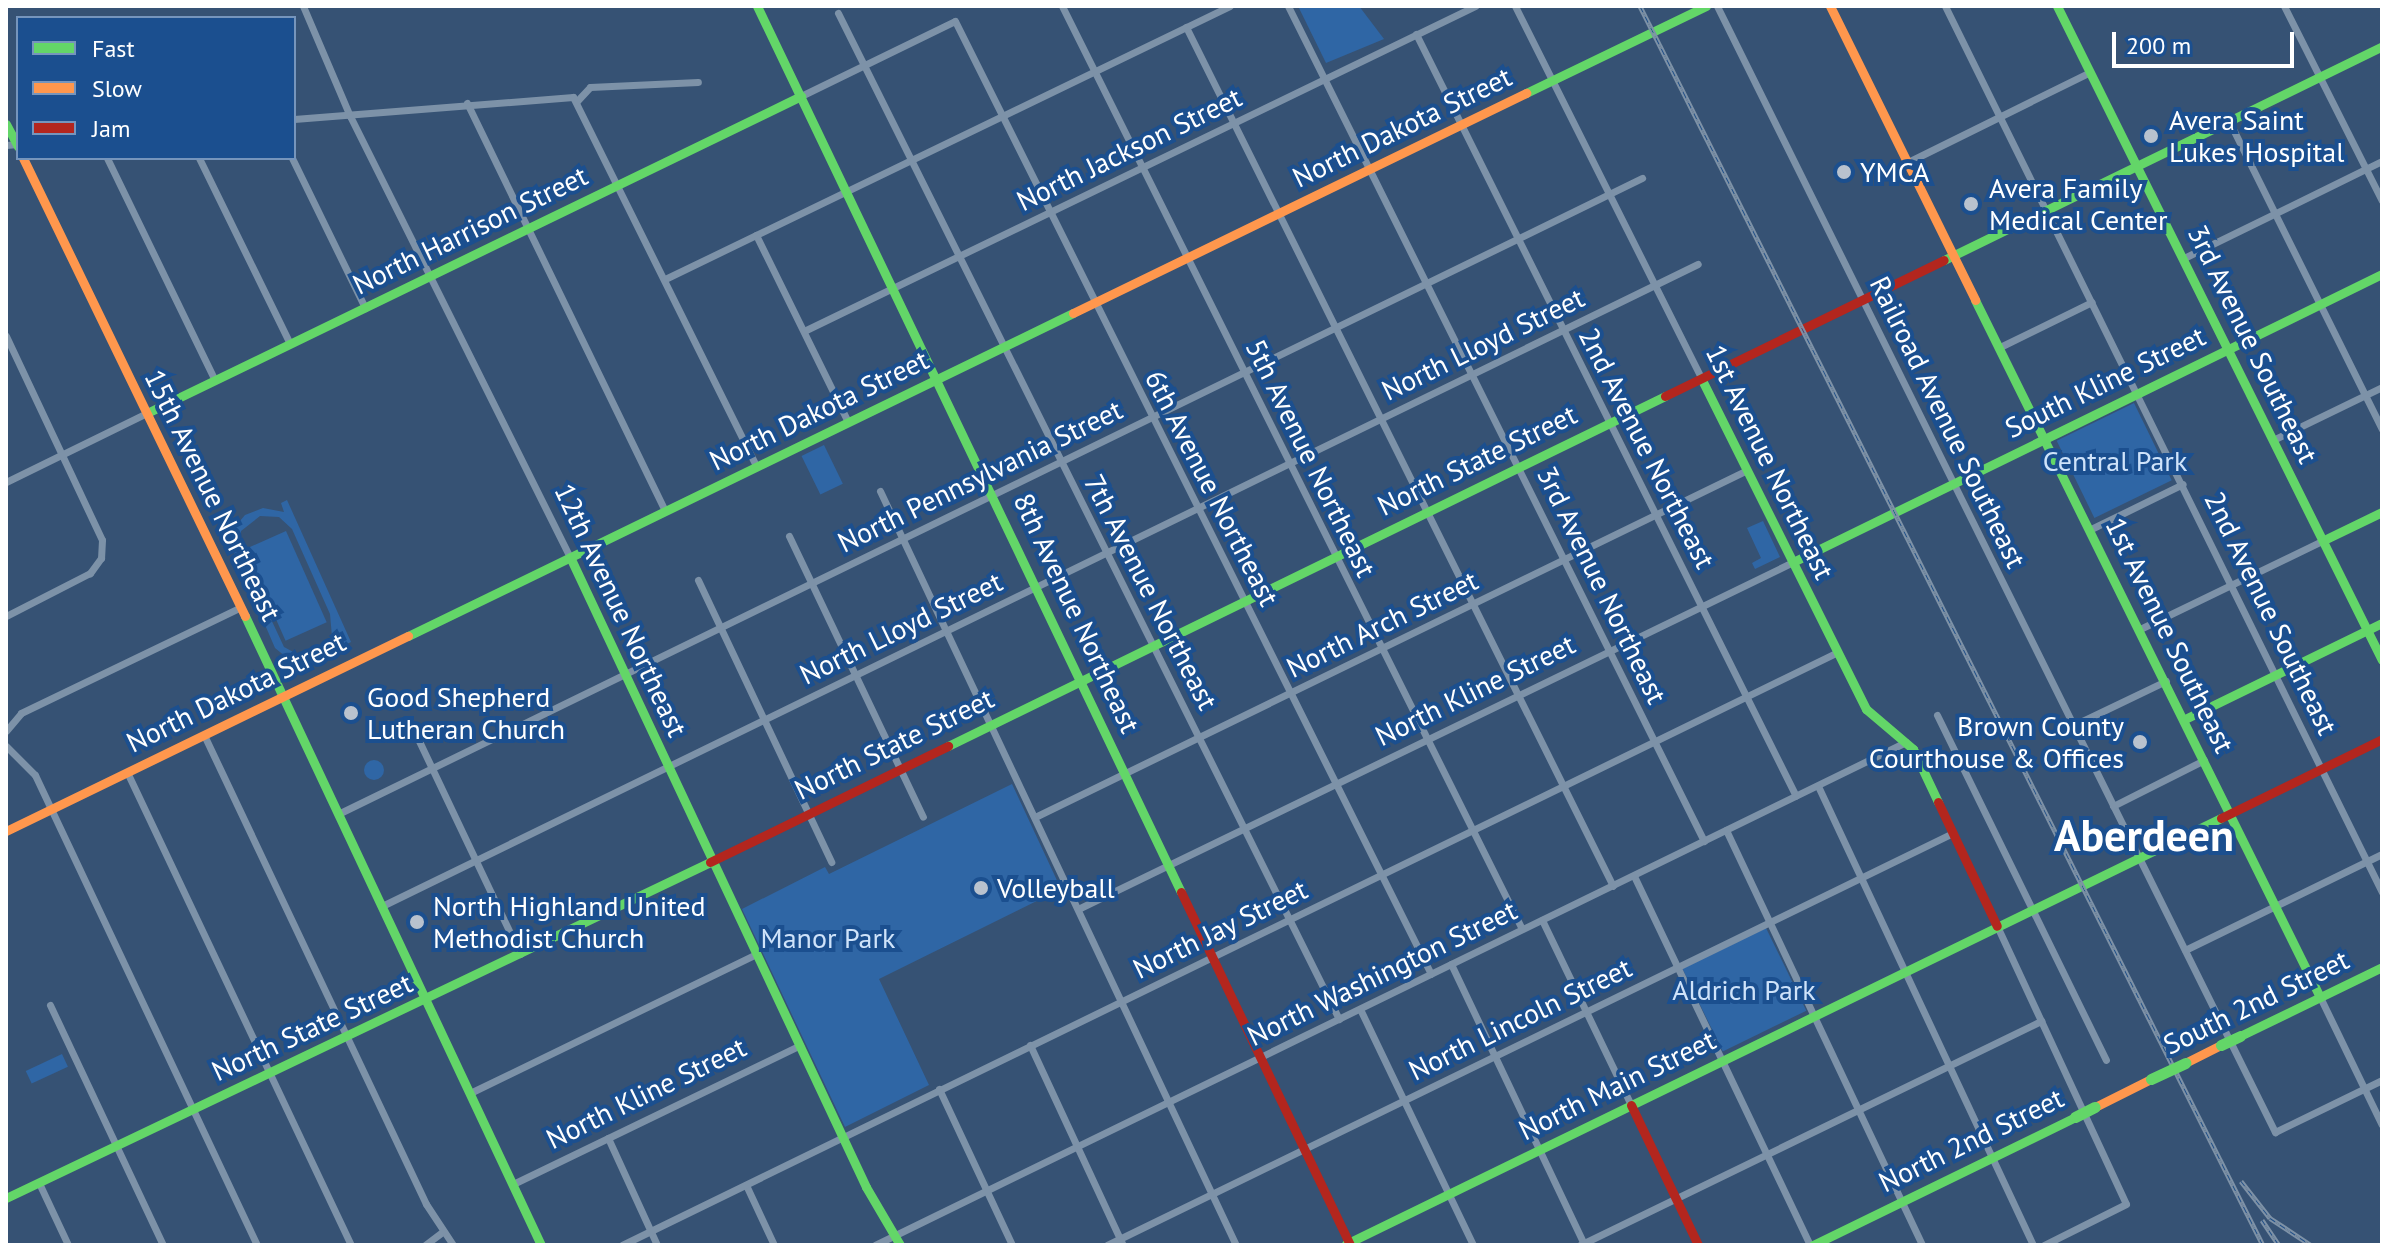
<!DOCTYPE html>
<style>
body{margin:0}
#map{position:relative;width:2388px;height:1251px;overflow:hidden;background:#365274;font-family:"PT Sans",sans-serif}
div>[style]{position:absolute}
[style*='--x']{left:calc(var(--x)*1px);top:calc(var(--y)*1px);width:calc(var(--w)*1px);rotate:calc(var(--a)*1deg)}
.green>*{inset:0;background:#2f66a5;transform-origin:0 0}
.round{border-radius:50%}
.street>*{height:7px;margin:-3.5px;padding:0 3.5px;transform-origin:3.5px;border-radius:3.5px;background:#7d92a8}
.fast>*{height:9px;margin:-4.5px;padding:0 4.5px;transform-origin:4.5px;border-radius:4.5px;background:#63d668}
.slow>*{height:9px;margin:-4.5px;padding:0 4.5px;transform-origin:4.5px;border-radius:4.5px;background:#ff974d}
.jam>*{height:9px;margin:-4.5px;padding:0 4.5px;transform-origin:4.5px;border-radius:4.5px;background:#b3261e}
.rail>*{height:5px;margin-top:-2.5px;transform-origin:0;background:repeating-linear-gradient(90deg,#1b4f8f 0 6px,#7e92a7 0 12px);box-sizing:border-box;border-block:2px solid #7e92a7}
.fast-bridge>*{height:11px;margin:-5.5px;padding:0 5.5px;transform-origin:5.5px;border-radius:5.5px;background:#63d668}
.dots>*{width:22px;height:22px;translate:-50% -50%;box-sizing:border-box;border:4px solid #1b4f8f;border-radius:50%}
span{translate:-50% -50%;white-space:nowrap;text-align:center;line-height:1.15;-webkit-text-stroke:8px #1b4f8f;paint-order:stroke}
.poi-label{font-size:28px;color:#fff}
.left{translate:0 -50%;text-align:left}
.right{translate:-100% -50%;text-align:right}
.street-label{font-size:28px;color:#fff}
.park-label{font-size:28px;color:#cfe3fa}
.town-label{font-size:44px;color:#fff;font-weight:700}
.frame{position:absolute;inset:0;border:8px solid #fff;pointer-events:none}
.legend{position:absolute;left:16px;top:16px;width:280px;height:144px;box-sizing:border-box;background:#1b4f8f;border:2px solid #7695bc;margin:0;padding:10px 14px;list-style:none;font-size:24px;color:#fff}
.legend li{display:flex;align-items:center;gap:16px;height:40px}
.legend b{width:40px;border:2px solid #7695bc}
.scale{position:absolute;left:2112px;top:32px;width:182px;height:36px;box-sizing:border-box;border:4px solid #fff;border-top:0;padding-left:10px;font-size:24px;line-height:28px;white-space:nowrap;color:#fff;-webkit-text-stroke:6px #1b4f8f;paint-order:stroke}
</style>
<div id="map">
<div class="green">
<i style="clip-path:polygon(1298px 6px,1359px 6px,1384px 39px,1326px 63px)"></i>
<i style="left:2134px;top:403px;width:86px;height:86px;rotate:64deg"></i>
<i style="left:824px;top:445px;width:43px;height:25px;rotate:64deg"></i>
<i style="clip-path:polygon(evenodd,287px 500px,351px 642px,345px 645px,340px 635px,333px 651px,313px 663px,291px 661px,275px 648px,231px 546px,234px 528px,245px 515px,263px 508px,284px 512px,281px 503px,287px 500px,260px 516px,279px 517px,292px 529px,330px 614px,332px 637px,316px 655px,299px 655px,284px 647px,241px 555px,241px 531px,260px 516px)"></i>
<i style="clip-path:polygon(1763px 521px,1780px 557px,1755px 569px,1752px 563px,1761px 558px,1747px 528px)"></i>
<i style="left:286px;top:531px;width:100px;height:45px;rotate:66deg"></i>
<i class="round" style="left:364px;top:760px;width:20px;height:20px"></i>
<i style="clip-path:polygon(1012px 784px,1061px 889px,879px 979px,929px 1085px,845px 1127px,742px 909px,825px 867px,829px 874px)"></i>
<i style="left:1766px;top:928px;width:92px;height:93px;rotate:64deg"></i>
<i style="left:62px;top:1054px;width:14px;height:40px;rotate:65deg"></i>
</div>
<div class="street">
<i style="--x:303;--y:6;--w:120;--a:66.9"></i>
<i style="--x:350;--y:116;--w:493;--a:63.5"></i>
<i style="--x:1062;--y:6;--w:1031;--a:63.51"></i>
<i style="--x:1288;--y:6;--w:933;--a:63.52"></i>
<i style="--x:1515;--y:6;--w:416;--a:63.4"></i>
<i style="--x:1717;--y:6;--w:1257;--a:63.64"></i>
<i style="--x:2275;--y:1132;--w:119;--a:-25.9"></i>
<i style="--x:1945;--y:6;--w:988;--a:63.75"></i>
<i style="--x:2284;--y:6;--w:218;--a:63.3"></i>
<i style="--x:838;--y:13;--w:1124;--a:63.53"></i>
<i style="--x:1186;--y:27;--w:959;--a:63.57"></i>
<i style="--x:1416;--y:34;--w:851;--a:63.5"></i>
<i style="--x:801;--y:96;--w:171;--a:-26"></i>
<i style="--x:955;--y:21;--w:1065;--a:63.46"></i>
<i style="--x:577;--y:101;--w:19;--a:-47"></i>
<i style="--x:590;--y:87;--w:108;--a:-2.7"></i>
<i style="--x:467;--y:103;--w:454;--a:64.1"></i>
<i style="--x:294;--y:119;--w:280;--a:-4.5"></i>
<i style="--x:573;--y:97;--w:413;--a:63.6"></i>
<i style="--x:2229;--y:121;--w:344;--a:63.6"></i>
<i style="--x:6;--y:145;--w:12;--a:-5"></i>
<i style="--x:107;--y:158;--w:247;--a:64.1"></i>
<i style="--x:199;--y:158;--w:207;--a:63.9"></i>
<i style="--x:292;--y:158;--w:167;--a:64"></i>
<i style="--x:1908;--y:162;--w:203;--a:-26.3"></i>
<i style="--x:756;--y:235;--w:208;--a:63.8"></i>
<i style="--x:2184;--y:258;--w:220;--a:-26.1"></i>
<i style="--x:665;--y:279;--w:627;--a:-25.79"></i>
<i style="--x:804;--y:331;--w:746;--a:-25.84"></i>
<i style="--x:6;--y:336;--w:225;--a:64.8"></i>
<i style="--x:102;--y:540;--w:18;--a:93"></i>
<i style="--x:101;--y:558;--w:19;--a:126"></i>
<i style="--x:90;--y:573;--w:94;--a:152.9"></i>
<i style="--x:2000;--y:347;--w:102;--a:-26.1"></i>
<i style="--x:2273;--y:440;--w:121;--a:-25.9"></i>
<i style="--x:6;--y:482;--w:157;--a:-26.1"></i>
<i style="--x:880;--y:491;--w:834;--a:64.73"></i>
<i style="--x:2091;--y:529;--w:102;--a:-26.1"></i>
<i style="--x:789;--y:536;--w:311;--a:64.5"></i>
<i style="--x:698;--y:580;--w:312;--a:64.7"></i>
<i style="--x:2140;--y:629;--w:204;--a:-25.8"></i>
<i style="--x:1937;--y:715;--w:384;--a:63.9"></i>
<i style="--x:410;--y:722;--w:257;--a:64.6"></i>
<i style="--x:2074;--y:725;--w:102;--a:-25.6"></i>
<i style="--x:6;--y:731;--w:23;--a:-50"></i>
<i style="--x:21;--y:713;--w:244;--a:-25.7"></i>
<i style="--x:204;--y:735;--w:519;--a:64.67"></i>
<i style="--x:426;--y:1204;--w:49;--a:56.6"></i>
<i style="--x:6;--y:746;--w:41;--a:45"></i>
<i style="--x:35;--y:775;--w:520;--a:64.72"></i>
<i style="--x:127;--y:772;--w:523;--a:64.66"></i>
<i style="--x:1818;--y:786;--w:507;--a:64.9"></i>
<i style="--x:2113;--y:806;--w:102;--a:-26.8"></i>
<i style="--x:338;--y:814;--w:1451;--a:-26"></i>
<i style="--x:1035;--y:817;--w:792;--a:-25.98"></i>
<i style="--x:1726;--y:830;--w:459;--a:64.7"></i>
<i style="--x:1634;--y:876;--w:409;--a:64.5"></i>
<i style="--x:382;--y:906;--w:1464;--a:-26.01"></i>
<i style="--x:1078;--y:909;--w:795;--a:-25.89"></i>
<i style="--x:1542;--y:920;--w:205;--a:64.3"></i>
<i style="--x:1997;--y:926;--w:306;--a:65.1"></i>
<i style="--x:2126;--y:1204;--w:92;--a:153.4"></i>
<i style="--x:2185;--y:950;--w:219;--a:-26"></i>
<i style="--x:1451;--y:964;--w:310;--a:64.6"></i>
<i style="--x:2320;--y:997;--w:142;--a:64.2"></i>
<i style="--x:50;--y:1005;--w:265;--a:64.8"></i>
<i style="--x:1360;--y:1009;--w:262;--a:64.4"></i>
<i style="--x:1030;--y:1045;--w:221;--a:65.1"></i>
<i style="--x:939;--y:1089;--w:172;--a:64.9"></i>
<i style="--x:470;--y:1093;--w:318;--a:-25.9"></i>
<i style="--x:608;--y:1138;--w:118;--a:65.4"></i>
<i style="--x:39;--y:1183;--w:68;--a:64.9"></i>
<i style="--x:513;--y:1184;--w:319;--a:-25.8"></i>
<i style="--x:746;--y:1185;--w:66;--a:65"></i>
<i style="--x:425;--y:1245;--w:21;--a:-37"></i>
<i style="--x:622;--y:1245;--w:1353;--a:-26"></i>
<i style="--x:875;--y:1245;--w:1147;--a:-26.01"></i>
<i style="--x:1107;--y:1245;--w:941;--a:-25.97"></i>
<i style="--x:1580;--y:1245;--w:513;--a:-25.92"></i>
</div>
<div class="fast">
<i style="--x:757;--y:6;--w:982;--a:64.43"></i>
<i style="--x:2057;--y:6;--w:730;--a:63.58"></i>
<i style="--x:1526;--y:93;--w:200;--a:-25.8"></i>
<i style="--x:6;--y:124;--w:26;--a:62"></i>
<i style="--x:1944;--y:260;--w:487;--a:-26"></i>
<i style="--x:1975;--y:300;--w:778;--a:63.67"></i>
<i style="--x:1701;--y:378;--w:370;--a:63.5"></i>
<i style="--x:1866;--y:709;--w:62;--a:40.4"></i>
<i style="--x:1913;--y:749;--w:59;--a:64.7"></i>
<i style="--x:147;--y:413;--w:727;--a:-25.86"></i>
<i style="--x:2324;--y:540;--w:64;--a:-25.8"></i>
<i style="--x:570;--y:557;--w:696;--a:64.83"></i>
<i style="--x:866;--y:1187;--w:67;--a:59.6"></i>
<i style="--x:1793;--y:562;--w:656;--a:-26.06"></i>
<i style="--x:245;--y:616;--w:695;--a:64.8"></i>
<i style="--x:408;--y:636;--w:739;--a:-25.91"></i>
<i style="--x:2185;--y:719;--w:219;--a:-26"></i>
<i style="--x:948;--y:746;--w:798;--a:-26.02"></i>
<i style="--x:2240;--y:1036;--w:158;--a:-25.9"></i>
<i style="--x:6;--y:1198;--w:780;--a:-25.51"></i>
<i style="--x:1346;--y:1244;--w:973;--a:-25.96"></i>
<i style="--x:1813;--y:1245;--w:292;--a:-26"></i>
</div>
<div class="slow">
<i style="--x:1830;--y:6;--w:328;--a:63.7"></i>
<i style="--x:23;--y:158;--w:509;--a:64.14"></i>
<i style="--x:1073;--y:313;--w:504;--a:-25.9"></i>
<i style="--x:6;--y:831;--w:447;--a:-25.9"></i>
<i style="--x:2185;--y:1063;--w:40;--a:-26.6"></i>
<i style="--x:2095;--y:1107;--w:63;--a:-26.6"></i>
</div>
<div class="jam">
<i style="--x:1665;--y:396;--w:310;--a:-26"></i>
<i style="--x:1938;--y:802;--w:137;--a:64.6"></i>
<i style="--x:2221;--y:818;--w:179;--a:-26.1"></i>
<i style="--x:710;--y:862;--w:265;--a:-26"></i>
<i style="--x:1181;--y:892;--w:391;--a:64.4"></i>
<i style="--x:1631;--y:1105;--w:155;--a:64.4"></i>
</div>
<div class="rail">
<i style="--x:1640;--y:6;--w:1387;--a:63.31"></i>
<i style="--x:2241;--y:1181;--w:47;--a:51.9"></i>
<i style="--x:2270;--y:1218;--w:49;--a:33.4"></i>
<i style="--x:2262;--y:1220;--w:30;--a:56"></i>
</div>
<div class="fast-bridge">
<i style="--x:2221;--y:1045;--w:21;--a:-25"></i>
<i style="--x:2151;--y:1079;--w:38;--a:-25"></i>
<i style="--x:2075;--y:1117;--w:22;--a:-27"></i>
</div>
<div class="dots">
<i style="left:2151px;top:136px;background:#b9c2ce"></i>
<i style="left:1844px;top:172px;background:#b9c2ce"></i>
<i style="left:1971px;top:204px;background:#b9c2ce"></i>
<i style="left:351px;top:713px;background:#b9c2ce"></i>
<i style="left:2140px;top:742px;background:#b9c2ce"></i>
<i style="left:981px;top:888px;background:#b9c2ce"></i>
<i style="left:417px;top:922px;background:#b9c2ce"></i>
</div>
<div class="poi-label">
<span class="left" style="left:2169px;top:136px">Avera Saint<br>Lukes Hospital</span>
<span class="left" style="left:1860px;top:172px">YMCA</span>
<span class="left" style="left:1989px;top:204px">Avera Family<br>Medical Center</span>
<span class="left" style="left:367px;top:713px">Good Shepherd<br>Lutheran Church</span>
<span class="right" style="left:2124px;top:742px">Brown County<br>Courthouse &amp; Offices</span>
<span class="left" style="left:997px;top:888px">Volleyball</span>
<span class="left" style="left:433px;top:922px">North Highland United<br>Methodist Church</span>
</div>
<div class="street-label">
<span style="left:1402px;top:127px;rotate:-26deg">North Dakota Street</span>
<span style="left:1129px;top:149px;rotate:-26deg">North Jackson Street</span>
<span style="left:470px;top:230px;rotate:-26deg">North Harrison Street</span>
<span style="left:1483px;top:344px;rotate:-26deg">North Lloyd Street</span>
<span style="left:2253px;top:344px;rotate:64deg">3rd Avenue Southeast</span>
<span style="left:2105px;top:382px;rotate:-26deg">South Kline Street</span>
<span style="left:819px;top:410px;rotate:-26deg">North Dakota Street</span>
<span style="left:1948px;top:422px;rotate:64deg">Railroad Avenue Southeast</span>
<span style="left:1647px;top:448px;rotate:63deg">2nd Avenue Northeast</span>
<span style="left:1311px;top:458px;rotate:64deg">5th Avenue Northeast</span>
<span style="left:1477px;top:460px;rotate:-26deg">North State Street</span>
<span style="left:1770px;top:462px;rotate:64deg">1st Avenue Northeast</span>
<span style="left:980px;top:476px;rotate:-26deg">North Pennsylvania Street</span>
<span style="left:1212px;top:488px;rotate:63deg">6th Avenue Northeast</span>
<span style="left:213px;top:495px;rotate:64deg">15th Avenue Northeast</span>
<span style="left:1602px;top:585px;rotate:64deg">3rd Avenue Northeast</span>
<span style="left:1151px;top:592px;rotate:63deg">7th Avenue Northeast</span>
<span style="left:621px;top:610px;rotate:65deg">12th Avenue Northeast</span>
<span style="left:1077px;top:613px;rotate:65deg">8th Avenue Northeast</span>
<span style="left:2271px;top:613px;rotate:64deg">2nd Avenue Southeast</span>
<span style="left:1382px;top:624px;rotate:-26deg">North Arch Street</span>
<span style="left:901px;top:628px;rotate:-26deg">North Lloyd Street</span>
<span style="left:2170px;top:635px;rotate:64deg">1st Avenue Southeast</span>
<span style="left:1475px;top:690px;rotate:-26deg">North Kline Street</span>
<span style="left:236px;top:692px;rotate:-26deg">North Dakota Street</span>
<span style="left:894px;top:744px;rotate:-26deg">North State Street</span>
<span style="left:1220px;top:929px;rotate:-26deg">North Jay Street</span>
<span style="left:1382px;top:973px;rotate:-26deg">North Washington Street</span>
<span style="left:2256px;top:1002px;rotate:-26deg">South 2nd Street</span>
<span style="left:1520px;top:1019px;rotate:-26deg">North Lincoln Street</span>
<span style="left:312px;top:1027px;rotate:-25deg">North State Street</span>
<span style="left:1617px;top:1085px;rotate:-26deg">North Main Street</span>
<span style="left:646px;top:1093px;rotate:-26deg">North Kline Street</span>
<span style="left:1971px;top:1140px;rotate:-26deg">North 2nd Street</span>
</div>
<div class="park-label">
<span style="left:2115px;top:461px">Central Park</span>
<span style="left:828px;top:938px">Manor Park</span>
<span style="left:1744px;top:990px">Aldrich Park</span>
</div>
<div class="town-label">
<span style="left:2144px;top:835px">Aberdeen</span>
</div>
<div class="frame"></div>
<ul class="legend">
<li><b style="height:10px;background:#63d668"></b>Fast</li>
<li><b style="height:10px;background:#ff974d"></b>Slow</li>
<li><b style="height:10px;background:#b3261e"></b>Jam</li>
</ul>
<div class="scale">200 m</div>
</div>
